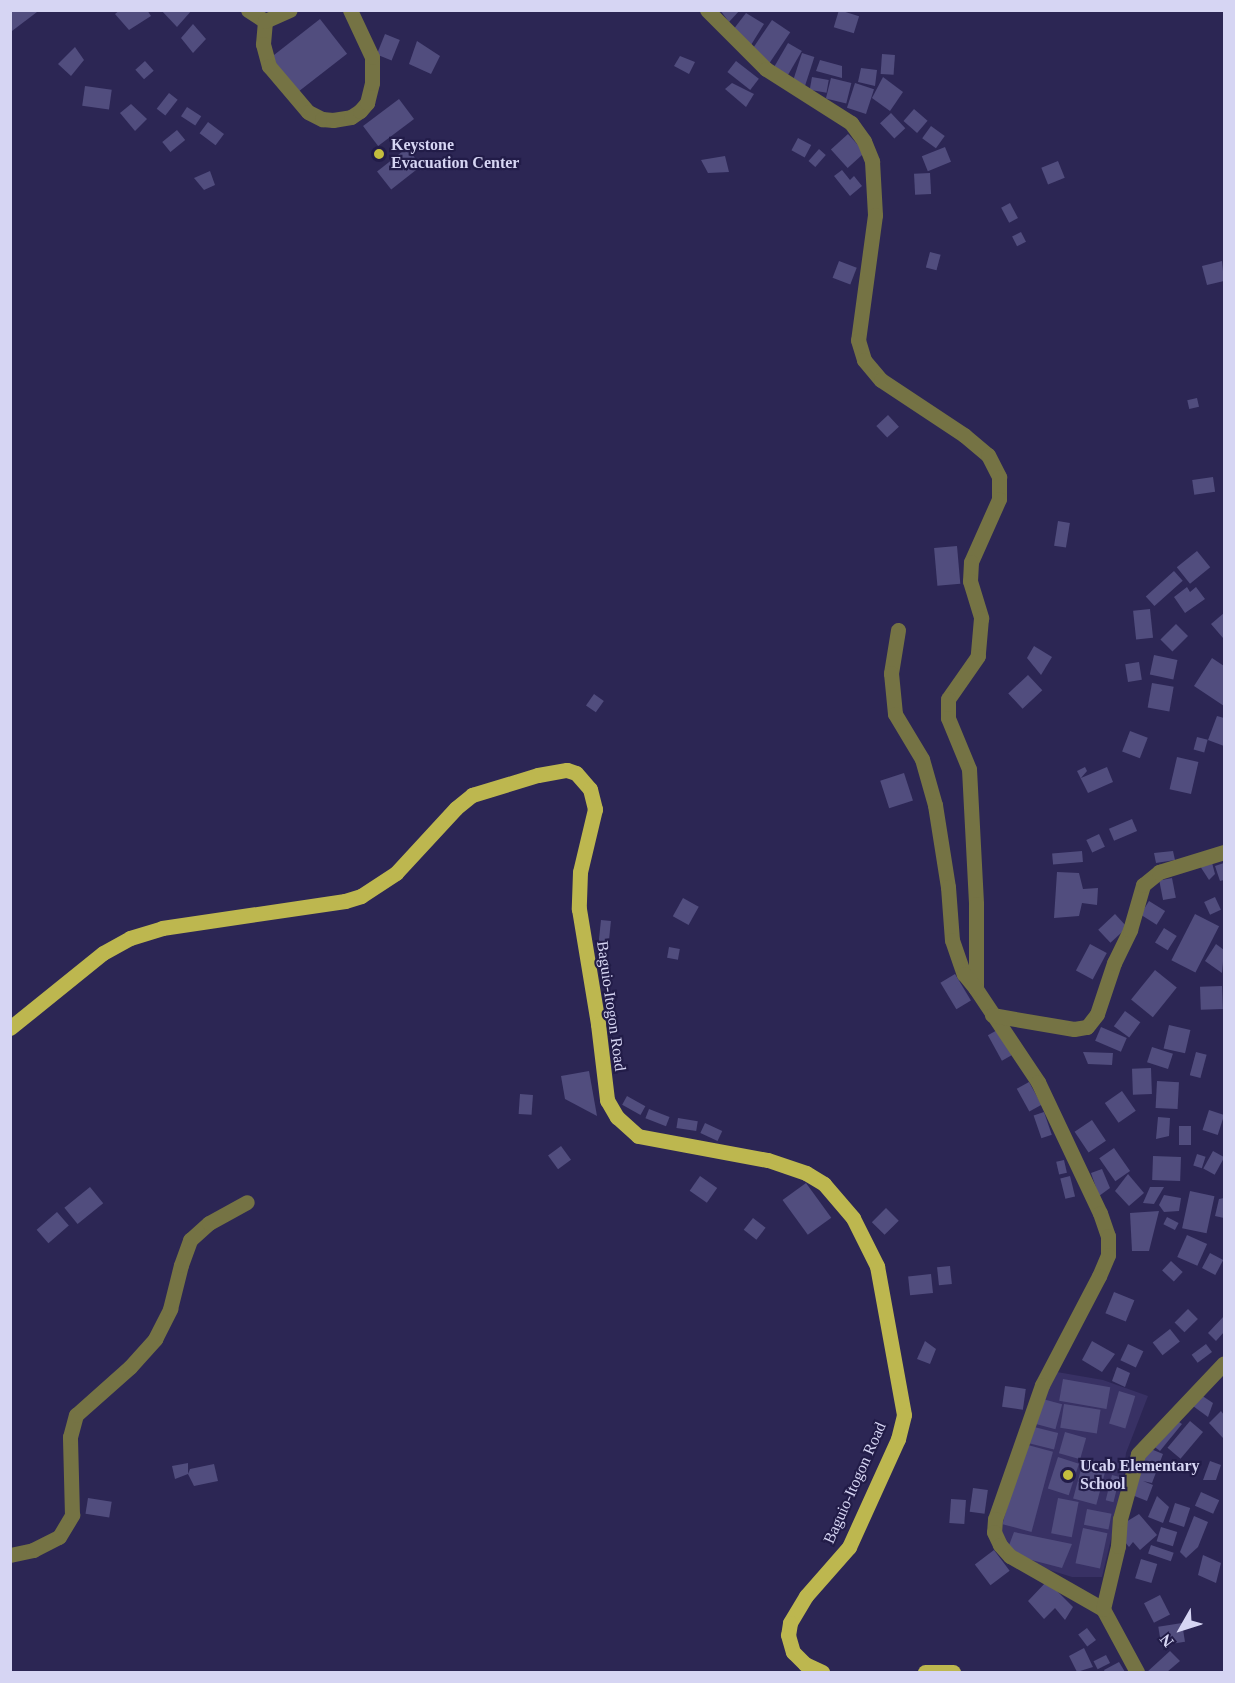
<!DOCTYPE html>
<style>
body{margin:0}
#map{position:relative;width:1235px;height:1683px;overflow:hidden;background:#2c2654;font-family:"Times New Roman",serif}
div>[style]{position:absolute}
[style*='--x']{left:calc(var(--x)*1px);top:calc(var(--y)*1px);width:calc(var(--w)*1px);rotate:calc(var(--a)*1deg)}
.built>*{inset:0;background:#383164}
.building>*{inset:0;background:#514d7e;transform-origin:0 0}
.minor>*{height:15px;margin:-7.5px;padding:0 7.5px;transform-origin:7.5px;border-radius:7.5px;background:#757344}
.major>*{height:15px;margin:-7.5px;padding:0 7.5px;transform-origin:7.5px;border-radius:7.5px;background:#bdb74f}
.dots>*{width:16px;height:16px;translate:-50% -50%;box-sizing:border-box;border:3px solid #221c48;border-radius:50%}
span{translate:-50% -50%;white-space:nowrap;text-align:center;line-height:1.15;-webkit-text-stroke:4.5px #221c48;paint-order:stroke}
.poi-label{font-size:16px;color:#d6d5f3;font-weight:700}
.left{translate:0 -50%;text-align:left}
.street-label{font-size:16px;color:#d6d5f3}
.frame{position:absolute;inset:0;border:12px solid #d6d5f3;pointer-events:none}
.north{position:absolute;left:1151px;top:1599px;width:60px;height:60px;-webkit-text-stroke:4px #221c48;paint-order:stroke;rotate:231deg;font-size:16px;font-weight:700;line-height:24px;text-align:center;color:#d6d5f3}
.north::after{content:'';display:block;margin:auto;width:21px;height:27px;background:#d6d5f3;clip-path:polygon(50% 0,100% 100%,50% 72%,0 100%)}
</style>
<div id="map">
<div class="built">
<i style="clip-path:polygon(1057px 1372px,1103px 1380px,1148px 1396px,1126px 1453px,1121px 1497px,1102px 1577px,1072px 1577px,1024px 1562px,1007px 1548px,998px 1522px,1028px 1426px)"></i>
</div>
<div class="building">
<i style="clip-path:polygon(12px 10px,36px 10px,37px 12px,12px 31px)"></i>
<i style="clip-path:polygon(120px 10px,147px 10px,151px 16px,129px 30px,115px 14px)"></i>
<i style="clip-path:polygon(161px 10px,192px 10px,177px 27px)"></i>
<i style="clip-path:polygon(720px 10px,740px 10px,729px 22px)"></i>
<i style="left:839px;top:10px;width:21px;height:18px;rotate:17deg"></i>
<i style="clip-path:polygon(746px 13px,764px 24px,751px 45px,733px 30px)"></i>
<i style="left:320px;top:19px;width:44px;height:62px;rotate:52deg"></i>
<i style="left:772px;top:20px;width:22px;height:38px;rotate:34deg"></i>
<i style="clip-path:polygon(193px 24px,206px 39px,193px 53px,181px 38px)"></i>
<i style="left:385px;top:34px;width:16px;height:22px;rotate:22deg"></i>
<i style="clip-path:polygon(417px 41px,440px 56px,431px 74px,409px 64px)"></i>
<i style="left:788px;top:43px;width:16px;height:31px;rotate:30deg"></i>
<i style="clip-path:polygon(75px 47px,84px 60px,71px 76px,58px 64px)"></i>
<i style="left:802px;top:53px;width:13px;height:33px;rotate:18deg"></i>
<i style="left:882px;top:54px;width:13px;height:20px;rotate:4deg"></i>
<i style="clip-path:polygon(680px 56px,695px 62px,689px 74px,674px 66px)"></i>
<i style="clip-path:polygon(820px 60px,842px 66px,842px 78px,816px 71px)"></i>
<i style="left:145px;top:61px;width:13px;height:13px;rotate:48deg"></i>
<i style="left:736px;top:61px;width:29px;height:14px;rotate:38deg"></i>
<i style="clip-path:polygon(861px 68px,877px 70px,875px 86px,858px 82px)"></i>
<i style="left:812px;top:77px;width:17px;height:13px;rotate:10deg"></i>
<i style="clip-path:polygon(883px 77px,903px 92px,890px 111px,872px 98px)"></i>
<i style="left:831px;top:78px;width:21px;height:21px;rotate:14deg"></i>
<i style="clip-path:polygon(732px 83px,754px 94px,746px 107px,725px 89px)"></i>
<i style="left:855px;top:83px;width:20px;height:26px;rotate:18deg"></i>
<i style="left:85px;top:86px;width:27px;height:20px;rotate:8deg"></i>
<i style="left:169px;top:93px;width:11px;height:20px;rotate:38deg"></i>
<i style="left:399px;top:99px;width:25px;height:45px;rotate:53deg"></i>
<i style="clip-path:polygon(131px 104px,147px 119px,135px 131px,120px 113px)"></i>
<i style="left:187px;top:107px;width:17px;height:11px;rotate:33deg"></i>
<i style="left:914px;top:109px;width:18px;height:16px;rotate:41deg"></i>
<i style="left:891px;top:113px;width:21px;height:15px;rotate:47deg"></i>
<i style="left:208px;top:122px;width:20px;height:14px;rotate:37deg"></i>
<i style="left:931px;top:126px;width:17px;height:15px;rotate:36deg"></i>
<i style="left:177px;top:130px;width:13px;height:19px;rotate:51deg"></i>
<i style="left:848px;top:134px;width:25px;height:23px;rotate:48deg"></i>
<i style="left:798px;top:138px;width:15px;height:14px;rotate:28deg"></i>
<i style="left:945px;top:147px;width:16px;height:25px;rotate:68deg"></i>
<i style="left:407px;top:148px;width:23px;height:38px;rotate:52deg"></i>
<i style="left:819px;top:149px;width:9px;height:16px;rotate:41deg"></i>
<i style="clip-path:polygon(725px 156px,729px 172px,708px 173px,701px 160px)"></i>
<i style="left:1058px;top:161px;width:18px;height:18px;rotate:68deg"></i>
<i style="clip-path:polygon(842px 170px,850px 180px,854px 176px,862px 186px,850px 196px,834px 176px)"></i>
<i style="clip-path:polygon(210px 171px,215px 185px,204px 190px,194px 178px)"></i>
<i style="left:930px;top:173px;width:21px;height:16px;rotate:87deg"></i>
<i style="left:1010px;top:203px;width:17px;height:10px;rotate:62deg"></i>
<i style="left:1021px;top:232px;width:11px;height:10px;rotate:63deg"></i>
<i style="left:930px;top:252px;width:11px;height:16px;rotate:15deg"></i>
<i style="left:839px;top:261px;width:19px;height:18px;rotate:21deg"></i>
<i style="clip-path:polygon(1222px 261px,1224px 281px,1207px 285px,1202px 266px)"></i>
<i style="left:1197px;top:398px;width:9px;height:10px;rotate:77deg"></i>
<i style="left:888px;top:415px;width:16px;height:16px;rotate:47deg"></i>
<i style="left:1213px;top:477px;width:15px;height:21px;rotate:82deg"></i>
<i style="left:1058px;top:521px;width:12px;height:25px;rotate:9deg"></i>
<i style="left:957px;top:546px;width:38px;height:23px;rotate:85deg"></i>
<i style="left:1197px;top:551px;width:21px;height:26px;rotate:51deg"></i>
<i style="left:1174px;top:571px;width:13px;height:38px;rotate:48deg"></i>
<i style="clip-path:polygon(1187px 587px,1190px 592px,1196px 587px,1205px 599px,1185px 613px,1174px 597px)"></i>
<i style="left:1150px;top:609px;width:29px;height:17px;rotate:84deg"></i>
<i style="clip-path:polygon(1224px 613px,1224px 637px,1223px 638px,1211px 624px)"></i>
<i style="left:1176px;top:624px;width:17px;height:22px;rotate:45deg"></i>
<i style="clip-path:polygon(1034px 646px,1052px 657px,1041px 675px,1027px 658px)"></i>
<i style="left:1154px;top:655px;width:24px;height:20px;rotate:12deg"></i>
<i style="clip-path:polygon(1212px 658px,1224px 666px,1224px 706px,1194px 686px)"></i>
<i style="left:1139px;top:662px;width:18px;height:14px;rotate:81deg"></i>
<i style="left:1028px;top:675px;width:21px;height:27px;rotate:47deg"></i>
<i style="left:1152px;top:683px;width:22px;height:25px;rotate:10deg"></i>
<i style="left:594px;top:694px;width:12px;height:14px;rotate:35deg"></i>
<i style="clip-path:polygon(1217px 716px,1224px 718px,1224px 746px,1208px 740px)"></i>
<i style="left:1130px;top:731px;width:19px;height:22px;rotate:21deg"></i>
<i style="left:1197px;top:737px;width:11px;height:13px;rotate:15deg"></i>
<i style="left:1177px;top:757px;width:22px;height:33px;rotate:13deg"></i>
<i style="clip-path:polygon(1085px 767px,1087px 771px,1081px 778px,1107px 767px,1113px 782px,1088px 793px,1077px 771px)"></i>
<i style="left:904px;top:773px;width:29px;height:25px;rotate:72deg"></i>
<i style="left:1132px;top:819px;width:13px;height:25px;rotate:67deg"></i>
<i style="left:1099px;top:834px;width:14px;height:14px;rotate:65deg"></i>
<i style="left:1082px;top:851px;width:11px;height:30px;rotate:85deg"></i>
<i style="clip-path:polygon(1173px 851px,1175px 860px,1156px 863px,1154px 853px)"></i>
<i style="clip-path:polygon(1211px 859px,1215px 874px,1209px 880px,1200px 866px)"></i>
<i style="clip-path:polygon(1224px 863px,1224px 880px,1220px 881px,1215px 866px)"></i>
<i style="clip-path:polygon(1057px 872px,1079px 873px,1083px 889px,1098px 888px,1097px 905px,1082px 903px,1079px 916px,1054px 918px)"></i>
<i style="left:1172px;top:878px;width:20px;height:13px;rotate:79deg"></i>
<i style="left:1215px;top:897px;width:14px;height:12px;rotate:65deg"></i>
<i style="left:683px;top:898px;width:18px;height:21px;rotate:29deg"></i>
<i style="left:1149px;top:901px;width:19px;height:16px;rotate:32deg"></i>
<i style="left:1115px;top:914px;width:18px;height:23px;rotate:47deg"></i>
<i style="left:1195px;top:914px;width:27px;height:52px;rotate:27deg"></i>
<i style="left:601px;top:920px;width:10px;height:23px;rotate:6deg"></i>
<i style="left:1164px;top:928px;width:15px;height:17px;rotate:32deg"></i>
<i style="left:1090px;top:944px;width:19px;height:30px;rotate:28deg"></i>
<i style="clip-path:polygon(1216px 944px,1224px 950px,1222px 973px,1205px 961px)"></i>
<i style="left:669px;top:947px;width:11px;height:11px;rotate:10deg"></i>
<i style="left:1155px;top:970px;width:28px;height:38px;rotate:39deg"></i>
<i style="left:955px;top:974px;width:31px;height:17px;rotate:59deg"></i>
<i style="left:1222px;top:986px;width:23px;height:22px;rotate:88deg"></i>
<i style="left:1125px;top:1011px;width:19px;height:19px;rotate:36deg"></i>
<i style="left:1169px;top:1025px;width:22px;height:24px;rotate:13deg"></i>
<i style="left:1101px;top:1027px;width:28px;height:15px;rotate:23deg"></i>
<i style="left:1001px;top:1028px;width:29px;height:15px;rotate:61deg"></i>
<i style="left:1152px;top:1047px;width:22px;height:16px;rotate:18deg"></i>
<i style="clip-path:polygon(1083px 1052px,1113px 1053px,1112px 1065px,1088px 1064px)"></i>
<i style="left:1196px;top:1052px;width:11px;height:24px;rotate:15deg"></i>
<i style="left:1151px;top:1068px;width:26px;height:19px;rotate:88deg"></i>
<i style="clip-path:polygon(589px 1071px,597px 1116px,565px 1099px,561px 1076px)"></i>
<i style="left:1157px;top:1081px;width:22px;height:27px;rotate:3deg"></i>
<i style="left:1029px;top:1082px;width:26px;height:14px;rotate:61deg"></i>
<i style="left:1122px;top:1091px;width:24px;height:21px;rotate:55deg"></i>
<i style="left:520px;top:1094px;width:13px;height:20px;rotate:4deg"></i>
<i style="left:627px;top:1096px;width:21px;height:10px;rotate:29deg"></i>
<i style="left:649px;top:1109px;width:22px;height:10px;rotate:21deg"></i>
<i style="left:1209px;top:1110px;width:16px;height:21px;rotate:18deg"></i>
<i style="left:1044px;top:1112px;width:24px;height:11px;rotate:71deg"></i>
<i style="clip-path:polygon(1158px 1117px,1170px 1118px,1169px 1136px,1156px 1139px)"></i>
<i style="left:678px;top:1118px;width:20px;height:10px;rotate:9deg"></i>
<i style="left:1092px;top:1120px;width:25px;height:21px;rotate:56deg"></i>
<i style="left:705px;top:1123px;width:19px;height:11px;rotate:25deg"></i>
<i style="left:1179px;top:1126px;width:12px;height:19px"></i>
<i style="left:561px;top:1146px;width:17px;height:16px;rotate:54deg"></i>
<i style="left:1114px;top:1148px;width:28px;height:18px;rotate:55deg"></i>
<i style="left:1213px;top:1151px;width:13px;height:20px;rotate:29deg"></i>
<i style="left:1197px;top:1154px;width:9px;height:12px;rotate:18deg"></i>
<i style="left:1153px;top:1156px;width:28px;height:24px;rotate:2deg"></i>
<i style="left:1064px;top:1160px;width:13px;height:8px;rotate:77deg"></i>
<i style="clip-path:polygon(1102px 1169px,1110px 1188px,1099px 1196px,1091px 1173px)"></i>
<i style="clip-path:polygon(1128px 1174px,1144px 1193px,1129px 1206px,1115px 1191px)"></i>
<i style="left:700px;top:1176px;width:21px;height:18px;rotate:35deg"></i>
<i style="left:1070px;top:1176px;width:21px;height:10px;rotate:76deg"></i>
<i style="left:806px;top:1183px;width:43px;height:29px;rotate:54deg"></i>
<i style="left:90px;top:1187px;width:21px;height:33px;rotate:51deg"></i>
<i style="clip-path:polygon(1150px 1187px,1164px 1187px,1154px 1204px,1143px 1203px)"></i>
<i style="left:1190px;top:1191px;width:25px;height:38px;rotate:12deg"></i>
<i style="clip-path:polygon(1164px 1195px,1181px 1198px,1179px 1211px,1164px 1212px,1159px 1205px)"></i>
<i style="clip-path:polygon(1224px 1198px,1224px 1218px,1215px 1216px,1219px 1199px)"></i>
<i style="left:886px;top:1208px;width:18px;height:20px;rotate:45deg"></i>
<i style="clip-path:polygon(1159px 1211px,1149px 1251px,1132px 1251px,1130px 1213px)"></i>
<i style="left:57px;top:1212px;width:18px;height:27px;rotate:49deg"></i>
<i style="left:1167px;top:1217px;width:13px;height:8px;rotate:27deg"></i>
<i style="left:753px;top:1218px;width:16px;height:15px;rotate:38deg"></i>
<i style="left:1187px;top:1235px;width:22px;height:24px;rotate:24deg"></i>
<i style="left:1210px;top:1253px;width:15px;height:17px;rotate:28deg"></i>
<i style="left:1171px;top:1261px;width:16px;height:13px;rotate:43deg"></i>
<i style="left:950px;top:1266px;width:18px;height:13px;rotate:84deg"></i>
<i style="left:931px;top:1274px;width:19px;height:23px;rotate:84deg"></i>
<i style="left:1114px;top:1292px;width:22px;height:23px;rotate:22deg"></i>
<i style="left:1188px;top:1309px;width:14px;height:19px;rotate:45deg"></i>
<i style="clip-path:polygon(1224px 1316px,1224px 1332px,1216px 1341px,1208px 1333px)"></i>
<i style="left:1170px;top:1329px;width:16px;height:22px;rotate:52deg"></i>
<i style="clip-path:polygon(925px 1341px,936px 1349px,930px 1364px,917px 1359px)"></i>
<i style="clip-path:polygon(1092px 1341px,1115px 1354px,1102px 1372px,1082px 1360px)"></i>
<i style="left:1128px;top:1344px;width:17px;height:18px;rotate:25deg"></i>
<i style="left:1206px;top:1344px;width:10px;height:18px;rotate:53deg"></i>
<i style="clip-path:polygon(1117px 1367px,1130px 1373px,1125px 1387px,1112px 1381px)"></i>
<i style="left:1063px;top:1379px;width:48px;height:22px;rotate:10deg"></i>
<i style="left:1005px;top:1386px;width:21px;height:21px;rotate:8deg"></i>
<i style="left:1119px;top:1391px;width:17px;height:34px;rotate:17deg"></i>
<i style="clip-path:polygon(1201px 1395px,1213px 1403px,1208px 1417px,1193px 1406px)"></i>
<i style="left:1039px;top:1398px;width:24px;height:26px;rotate:15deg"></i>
<i style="left:1064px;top:1404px;width:37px;height:24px;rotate:9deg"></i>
<i style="clip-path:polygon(1221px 1411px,1224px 1415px,1223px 1438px,1209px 1423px)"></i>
<i style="clip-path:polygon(1172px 1417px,1182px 1424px,1160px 1451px,1152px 1445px)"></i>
<i style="left:1190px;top:1421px;width:17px;height:35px;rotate:40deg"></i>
<i style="left:1030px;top:1426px;width:29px;height:17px;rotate:14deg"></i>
<i style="left:1065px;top:1432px;width:22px;height:22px;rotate:16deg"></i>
<i style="left:1024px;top:1444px;width:30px;height:83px;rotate:15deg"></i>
<i style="clip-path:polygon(1146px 1447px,1163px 1454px,1152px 1483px,1143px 1481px,1153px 1485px,1147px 1501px,1132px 1495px)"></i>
<i style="left:1058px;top:1457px;width:22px;height:33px;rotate:18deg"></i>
<i style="left:1084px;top:1458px;width:24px;height:42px;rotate:15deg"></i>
<i style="clip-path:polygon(1210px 1461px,1221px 1465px,1216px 1480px,1203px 1480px)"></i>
<i style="clip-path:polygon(188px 1463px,188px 1474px,175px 1479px,172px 1466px)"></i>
<i style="clip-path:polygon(214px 1464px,218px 1481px,194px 1486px,188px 1474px,190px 1469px)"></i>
<i style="left:1112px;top:1475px;width:8px;height:26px;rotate:14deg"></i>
<i style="left:973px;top:1488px;width:15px;height:24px;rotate:8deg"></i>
<i style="left:1201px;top:1492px;width:20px;height:15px;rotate:24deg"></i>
<i style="clip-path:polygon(1157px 1496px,1169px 1507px,1163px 1523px,1148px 1517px)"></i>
<i style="left:88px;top:1498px;width:24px;height:16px;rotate:9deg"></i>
<i style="left:1058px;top:1498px;width:21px;height:36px;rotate:11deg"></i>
<i style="left:951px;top:1499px;width:15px;height:24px;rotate:4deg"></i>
<i style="left:1175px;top:1503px;width:16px;height:20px;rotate:18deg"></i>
<i style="left:1087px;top:1509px;width:25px;height:16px;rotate:11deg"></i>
<i style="clip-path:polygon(1139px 1514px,1157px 1535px,1140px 1550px,1133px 1542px,1129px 1547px,1121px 1537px,1121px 1525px)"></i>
<i style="clip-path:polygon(1194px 1516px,1208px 1522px,1198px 1547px,1186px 1558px,1180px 1552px)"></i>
<i style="left:1161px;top:1527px;width:17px;height:15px;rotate:17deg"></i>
<i style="left:1083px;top:1528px;width:25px;height:36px;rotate:12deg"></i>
<i style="clip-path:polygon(1014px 1532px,1072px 1544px,1062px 1568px,1020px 1557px,1008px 1548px)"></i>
<i style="left:1151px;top:1545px;width:24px;height:9px;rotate:19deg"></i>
<i style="left:994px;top:1550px;width:26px;height:24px;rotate:53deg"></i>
<i style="clip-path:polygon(1203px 1555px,1221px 1563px,1216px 1583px,1198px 1575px)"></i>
<i style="left:1141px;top:1559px;width:17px;height:20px;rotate:17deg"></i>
<i style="clip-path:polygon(1047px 1581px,1073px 1607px,1065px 1620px,1055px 1608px,1044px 1619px,1028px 1601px)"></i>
<i style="left:1160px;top:1595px;width:22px;height:18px;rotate:63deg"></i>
<i style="left:1182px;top:1623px;width:19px;height:24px;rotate:81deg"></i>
<i style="left:1087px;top:1628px;width:15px;height:11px;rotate:53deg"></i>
<i style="clip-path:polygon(1084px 1648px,1093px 1667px,1077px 1672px,1069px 1656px)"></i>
<i style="clip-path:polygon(1170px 1651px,1180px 1661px,1167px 1672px,1147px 1672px)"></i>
<i style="left:1106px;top:1655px;width:9px;height:14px;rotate:63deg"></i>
<i style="clip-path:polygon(1119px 1662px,1125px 1672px,1105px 1672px,1104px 1670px)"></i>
</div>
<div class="minor">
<i style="--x:248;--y:10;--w:20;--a:33"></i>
<i style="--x:707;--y:10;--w:83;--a:45"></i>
<i style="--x:766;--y:69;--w:101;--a:32.4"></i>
<i style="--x:851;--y:123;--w:22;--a:54"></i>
<i style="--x:864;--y:141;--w:22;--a:68"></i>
<i style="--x:872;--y:161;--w:54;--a:86.8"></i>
<i style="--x:875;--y:215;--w:126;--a:97.7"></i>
<i style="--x:858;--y:340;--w:21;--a:73"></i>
<i style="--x:864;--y:360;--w:26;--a:50"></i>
<i style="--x:881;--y:380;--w:100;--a:33.5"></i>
<i style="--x:964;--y:435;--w:31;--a:40"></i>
<i style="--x:988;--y:455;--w:25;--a:63"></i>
<i style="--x:999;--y:477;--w:22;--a:90"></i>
<i style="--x:999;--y:499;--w:69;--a:114"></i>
<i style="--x:971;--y:562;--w:19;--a:93"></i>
<i style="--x:970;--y:581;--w:39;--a:73"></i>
<i style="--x:981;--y:618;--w:38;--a:95"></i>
<i style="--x:978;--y:656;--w:52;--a:124.9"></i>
<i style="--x:948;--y:699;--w:19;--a:90"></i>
<i style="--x:948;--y:718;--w:55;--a:67.6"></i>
<i style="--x:969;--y:769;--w:135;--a:87"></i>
<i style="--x:976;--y:904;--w:85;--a:90"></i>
<i style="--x:976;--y:989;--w:112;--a:56.3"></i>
<i style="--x:1038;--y:1082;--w:145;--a:64.7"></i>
<i style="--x:1100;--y:1213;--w:24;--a:71"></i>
<i style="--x:1108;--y:1236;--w:19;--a:90"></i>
<i style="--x:1108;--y:1255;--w:23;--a:113"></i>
<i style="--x:1099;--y:1276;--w:123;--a:117.6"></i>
<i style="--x:1042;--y:1385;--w:142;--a:109.3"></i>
<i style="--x:995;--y:1519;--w:13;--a:94"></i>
<i style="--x:994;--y:1532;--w:14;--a:65"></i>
<i style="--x:1000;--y:1545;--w:15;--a:48"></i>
<i style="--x:1010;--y:1556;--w:107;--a:29.7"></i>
<i style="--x:1103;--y:1609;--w:72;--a:61.6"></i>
<i style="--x:265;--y:21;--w:23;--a:95"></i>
<i style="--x:263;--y:44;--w:23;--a:75"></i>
<i style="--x:269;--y:66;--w:60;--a:49.7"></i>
<i style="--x:308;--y:112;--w:16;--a:27"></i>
<i style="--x:322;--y:119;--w:11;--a:5"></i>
<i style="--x:333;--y:120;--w:18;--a:-9"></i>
<i style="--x:351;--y:117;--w:11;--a:-34"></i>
<i style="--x:360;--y:111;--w:11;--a:-49"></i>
<i style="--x:367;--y:103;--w:21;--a:-76"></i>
<i style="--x:372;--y:83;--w:26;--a:-90"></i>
<i style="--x:372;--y:57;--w:52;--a:-115.1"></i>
<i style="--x:265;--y:21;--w:27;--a:-24"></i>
<i style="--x:898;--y:630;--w:44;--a:99.2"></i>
<i style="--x:891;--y:673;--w:41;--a:84.4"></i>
<i style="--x:895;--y:714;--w:52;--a:59"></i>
<i style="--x:922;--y:759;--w:48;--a:74.2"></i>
<i style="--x:935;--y:805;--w:83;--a:81"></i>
<i style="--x:948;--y:887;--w:53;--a:85.7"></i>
<i style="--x:952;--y:940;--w:36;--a:71"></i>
<i style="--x:964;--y:974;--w:19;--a:51"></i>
<i style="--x:992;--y:1015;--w:83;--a:9.7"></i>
<i style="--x:1074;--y:1029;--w:13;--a:-9"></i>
<i style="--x:1087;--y:1027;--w:16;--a:-52"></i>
<i style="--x:1097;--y:1014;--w:54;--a:-71.6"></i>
<i style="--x:1114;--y:963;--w:37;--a:-64"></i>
<i style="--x:1130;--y:930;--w:47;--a:-73.9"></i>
<i style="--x:1143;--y:885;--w:21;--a:-39"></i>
<i style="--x:1159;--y:872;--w:68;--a:-17.1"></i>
<i style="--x:10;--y:1555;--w:24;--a:-12"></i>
<i style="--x:33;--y:1550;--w:29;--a:-27"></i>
<i style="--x:59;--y:1537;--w:26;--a:-59"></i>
<i style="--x:72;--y:1515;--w:78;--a:-91.5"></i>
<i style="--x:70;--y:1437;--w:23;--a:-75"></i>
<i style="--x:76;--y:1415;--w:72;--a:-41.6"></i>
<i style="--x:130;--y:1367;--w:38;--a:-48"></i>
<i style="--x:155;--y:1339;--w:34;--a:-63"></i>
<i style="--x:170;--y:1309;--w:45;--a:-76"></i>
<i style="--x:181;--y:1265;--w:27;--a:-70"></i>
<i style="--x:190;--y:1240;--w:25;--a:-42"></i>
<i style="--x:209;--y:1223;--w:43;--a:-28.9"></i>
<i style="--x:1103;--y:1609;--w:65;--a:-76.6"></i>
<i style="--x:1118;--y:1546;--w:27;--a:-86"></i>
<i style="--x:1120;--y:1519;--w:67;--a:-74.5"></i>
<i style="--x:1138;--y:1454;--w:125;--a:-46.6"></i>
</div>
<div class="major">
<i style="--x:10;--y:1028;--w:119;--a:-38.9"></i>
<i style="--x:103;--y:953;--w:31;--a:-29"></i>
<i style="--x:130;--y:938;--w:34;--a:-17"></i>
<i style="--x:162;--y:928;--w:185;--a:-8.4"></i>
<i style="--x:345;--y:901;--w:17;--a:-17"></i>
<i style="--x:361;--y:896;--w:42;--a:-33.3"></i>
<i style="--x:396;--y:873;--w:88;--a:-47.3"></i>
<i style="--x:456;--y:808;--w:21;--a:-39"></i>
<i style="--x:472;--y:795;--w:69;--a:-16.9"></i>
<i style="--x:538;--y:775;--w:29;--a:-10"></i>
<i style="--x:567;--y:770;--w:9;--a:18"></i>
<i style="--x:576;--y:773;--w:21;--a:49"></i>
<i style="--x:590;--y:789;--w:21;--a:76"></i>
<i style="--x:595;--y:809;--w:65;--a:103.4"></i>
<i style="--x:580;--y:872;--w:37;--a:92"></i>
<i style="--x:579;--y:909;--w:117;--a:80.6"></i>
<i style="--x:598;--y:1024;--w:77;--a:83.2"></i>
<i style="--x:607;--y:1100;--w:20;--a:60"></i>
<i style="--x:617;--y:1117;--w:28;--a:42"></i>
<i style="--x:638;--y:1136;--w:132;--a:10.5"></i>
<i style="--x:768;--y:1160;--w:40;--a:18.9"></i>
<i style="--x:806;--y:1173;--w:21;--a:31"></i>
<i style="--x:824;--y:1184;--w:45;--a:49.5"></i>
<i style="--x:853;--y:1218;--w:54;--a:63.4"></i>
<i style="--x:877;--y:1266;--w:151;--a:79.7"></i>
<i style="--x:904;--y:1415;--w:25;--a:104"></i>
<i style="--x:898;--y:1439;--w:119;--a:114.4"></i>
<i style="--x:849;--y:1547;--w:65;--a:131.3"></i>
<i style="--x:806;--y:1596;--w:31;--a:121"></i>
<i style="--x:790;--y:1623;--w:12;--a:99"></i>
<i style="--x:788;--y:1635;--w:18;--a:74"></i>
<i style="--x:793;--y:1652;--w:17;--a:45"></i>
<i style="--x:805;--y:1664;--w:19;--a:25"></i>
<i style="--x:925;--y:1672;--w:28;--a:0"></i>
</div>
<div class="dots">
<i style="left:379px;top:154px;background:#c4bd3e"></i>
<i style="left:1068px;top:1475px;background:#c4bd3e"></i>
</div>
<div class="poi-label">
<span class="left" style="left:391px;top:154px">Keystone<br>Evacuation Center</span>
<span class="left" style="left:1080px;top:1475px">Ucab Elementary<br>School</span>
</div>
<div class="street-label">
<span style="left:611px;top:1006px;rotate:82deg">Baguio-Itogon Road</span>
<span style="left:855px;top:1483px;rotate:-66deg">Baguio-Itogon Road</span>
</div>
<div class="frame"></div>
<div class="north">N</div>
</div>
